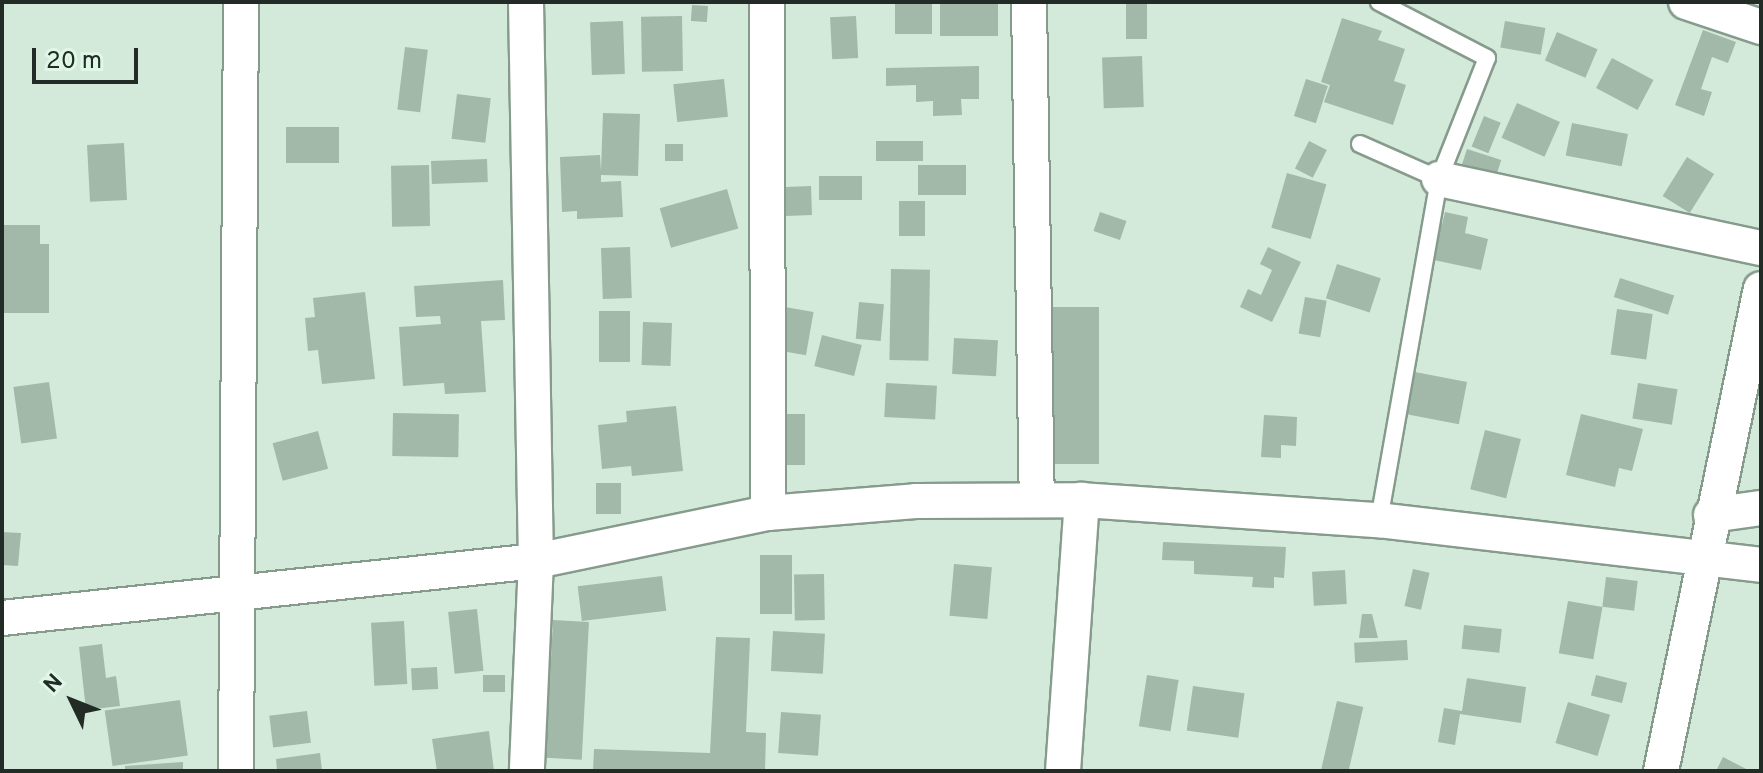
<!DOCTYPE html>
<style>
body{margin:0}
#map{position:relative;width:1763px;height:773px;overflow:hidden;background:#d3eada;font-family:Overpass,sans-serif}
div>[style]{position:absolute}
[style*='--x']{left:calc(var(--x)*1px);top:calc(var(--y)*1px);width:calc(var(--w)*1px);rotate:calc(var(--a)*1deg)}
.building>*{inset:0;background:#a2b8a9;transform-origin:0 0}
.roads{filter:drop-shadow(2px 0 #869b8c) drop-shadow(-2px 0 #869b8c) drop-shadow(0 2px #869b8c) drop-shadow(0 -2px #869b8c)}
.lane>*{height:16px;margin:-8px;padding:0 8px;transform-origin:8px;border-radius:8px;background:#fff}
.street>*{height:34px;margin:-17px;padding:0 17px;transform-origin:17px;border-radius:17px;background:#fff}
span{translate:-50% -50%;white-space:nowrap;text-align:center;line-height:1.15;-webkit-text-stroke:7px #e0f7e7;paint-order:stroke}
.frame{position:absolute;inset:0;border:4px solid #222b25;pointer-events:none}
.north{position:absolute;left:32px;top:661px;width:80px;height:80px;-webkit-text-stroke:6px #e0f7e7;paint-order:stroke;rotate:313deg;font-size:22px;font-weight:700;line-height:32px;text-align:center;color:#222b25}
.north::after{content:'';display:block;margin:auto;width:28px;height:36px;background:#222b25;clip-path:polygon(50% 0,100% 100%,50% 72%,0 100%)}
.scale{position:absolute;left:32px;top:48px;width:106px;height:36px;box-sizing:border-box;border:4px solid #222b25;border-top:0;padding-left:10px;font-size:24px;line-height:28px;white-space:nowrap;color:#222b25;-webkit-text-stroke:6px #e0f7e7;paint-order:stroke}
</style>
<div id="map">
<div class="building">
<i style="left:895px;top:2px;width:37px;height:32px"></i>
<i style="left:940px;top:2px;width:58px;height:34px"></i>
<i style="left:1126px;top:2px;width:21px;height:37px"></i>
<i style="left:692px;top:5px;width:16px;height:16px;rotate:4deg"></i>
<i style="left:682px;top:16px;width:55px;height:41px;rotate:89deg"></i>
<i style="left:856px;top:16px;width:42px;height:26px;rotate:87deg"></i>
<i style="clip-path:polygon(1342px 18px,1382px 31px,1378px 40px,1405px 49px,1394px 81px,1406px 85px,1393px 125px,1324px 102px,1330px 85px,1321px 82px)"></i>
<i style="left:623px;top:21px;width:53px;height:33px;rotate:88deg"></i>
<i style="left:1505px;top:21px;width:41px;height:27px;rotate:10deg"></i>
<i style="clip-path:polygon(1703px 30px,1736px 42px,1728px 63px,1712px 57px,1701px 89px,1712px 92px,1704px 116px,1675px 105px)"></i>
<i style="left:1557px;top:32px;width:44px;height:31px;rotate:23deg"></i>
<i style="left:405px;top:47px;width:23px;height:63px;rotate:7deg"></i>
<i style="left:1142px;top:56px;width:51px;height:40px;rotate:88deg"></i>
<i style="left:1612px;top:58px;width:47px;height:34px;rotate:28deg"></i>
<i style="clip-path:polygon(979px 66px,979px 99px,961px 99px,962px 115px,933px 116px,933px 101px,916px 102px,916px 85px,886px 86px,886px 68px)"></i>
<i style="left:724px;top:79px;width:38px;height:51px;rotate:84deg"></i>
<i style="left:1306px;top:79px;width:23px;height:39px;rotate:18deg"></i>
<i style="left:457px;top:94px;width:34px;height:45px;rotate:7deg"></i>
<i style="left:1517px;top:103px;width:47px;height:38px;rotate:24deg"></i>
<i style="clip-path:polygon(603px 113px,640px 114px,638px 176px,601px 175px,601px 182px,621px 181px,623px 217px,577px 219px,577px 211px,562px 212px,560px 157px,600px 155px,601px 171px)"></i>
<i style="left:1484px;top:116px;width:18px;height:33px;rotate:22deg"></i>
<i style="left:1572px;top:123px;width:57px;height:33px;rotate:11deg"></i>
<i style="left:339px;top:127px;width:36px;height:53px;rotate:90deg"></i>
<i style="left:923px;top:141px;width:20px;height:47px;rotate:90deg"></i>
<i style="left:1309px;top:141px;width:20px;height:31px;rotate:27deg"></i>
<i style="left:124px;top:143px;width:57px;height:37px;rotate:87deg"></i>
<i style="left:665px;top:144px;width:18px;height:17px"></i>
<i style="left:1467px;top:149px;width:36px;height:27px;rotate:18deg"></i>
<i style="left:1687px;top:157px;width:32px;height:46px;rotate:32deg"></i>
<i style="left:487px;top:159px;width:23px;height:56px;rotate:88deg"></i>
<i style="left:429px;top:165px;width:61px;height:38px;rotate:89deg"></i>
<i style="left:918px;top:165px;width:48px;height:30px"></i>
<i style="left:1287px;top:173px;width:41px;height:57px;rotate:16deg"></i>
<i style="left:862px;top:176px;width:24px;height:43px;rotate:90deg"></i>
<i style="left:811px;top:186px;width:29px;height:26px;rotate:88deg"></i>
<i style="left:727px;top:189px;width:41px;height:70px;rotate:74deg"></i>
<i style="left:899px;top:201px;width:26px;height:35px"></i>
<i style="left:1100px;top:212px;width:28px;height:20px;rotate:19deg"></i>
<i style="clip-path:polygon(1445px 212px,1468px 217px,1465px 233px,1488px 239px,1481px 270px,1429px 259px,1437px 224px,1442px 225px)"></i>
<i style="clip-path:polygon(2px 225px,40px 225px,40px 244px,49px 244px,49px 313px,2px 313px)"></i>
<i style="left:630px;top:247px;width:51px;height:29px;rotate:88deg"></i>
<i style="clip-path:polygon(1268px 247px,1301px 262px,1272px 322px,1240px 307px,1248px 289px,1261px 295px,1272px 270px,1260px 264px)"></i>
<i style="left:1337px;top:264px;width:46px;height:36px;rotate:18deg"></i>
<i style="left:891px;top:269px;width:39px;height:91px;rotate:1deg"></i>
<i style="left:1620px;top:278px;width:57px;height:20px;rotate:18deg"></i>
<i style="clip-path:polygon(503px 280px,505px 320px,481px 321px,486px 392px,445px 394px,444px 383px,403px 386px,399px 327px,441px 324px,440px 316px,416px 317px,414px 286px)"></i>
<i style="clip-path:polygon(365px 292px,375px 379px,322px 384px,318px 350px,308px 351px,305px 318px,315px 317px,313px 298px)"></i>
<i style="left:1305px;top:297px;width:22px;height:37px;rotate:10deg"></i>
<i style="left:859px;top:302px;width:25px;height:37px;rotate:5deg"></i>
<i style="left:785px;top:307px;width:29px;height:44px;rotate:10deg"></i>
<i style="left:1050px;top:307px;width:49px;height:157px"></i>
<i style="left:1617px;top:309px;width:36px;height:46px;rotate:8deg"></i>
<i style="left:599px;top:311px;width:31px;height:51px"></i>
<i style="left:643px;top:322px;width:29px;height:43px;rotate:2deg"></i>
<i style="left:822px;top:335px;width:41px;height:32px;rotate:14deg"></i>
<i style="left:954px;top:338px;width:44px;height:36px;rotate:3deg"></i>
<i style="left:1415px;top:372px;width:53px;height:43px;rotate:11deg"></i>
<i style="left:49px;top:382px;width:57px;height:36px;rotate:82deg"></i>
<i style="left:886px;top:383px;width:51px;height:34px;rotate:3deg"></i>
<i style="left:1638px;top:383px;width:40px;height:36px;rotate:9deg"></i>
<i style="clip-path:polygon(676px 406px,683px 471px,632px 476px,631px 466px,602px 469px,598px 425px,627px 422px,626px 411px)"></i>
<i style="left:393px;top:413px;width:66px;height:43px;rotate:1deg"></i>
<i style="left:774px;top:414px;width:31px;height:51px"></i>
<i style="clip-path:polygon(1581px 414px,1643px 429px,1632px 471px,1619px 468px,1615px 487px,1566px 475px)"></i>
<i style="clip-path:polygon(1264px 415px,1297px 417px,1296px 446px,1281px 445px,1281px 458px,1261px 457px)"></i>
<i style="left:1485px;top:430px;width:37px;height:61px;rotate:14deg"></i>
<i style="left:318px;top:431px;width:39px;height:47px;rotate:75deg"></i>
<i style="left:621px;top:483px;width:31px;height:25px;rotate:90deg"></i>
<i style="clip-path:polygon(2px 532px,21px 533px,18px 566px,2px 565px)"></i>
<i style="clip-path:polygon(1163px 542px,1286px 547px,1284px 578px,1274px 577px,1274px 588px,1252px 587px,1253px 577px,1194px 574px,1194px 561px,1162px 560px)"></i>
<i style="left:760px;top:555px;width:32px;height:59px"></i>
<i style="left:954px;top:564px;width:38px;height:52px;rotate:5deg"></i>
<i style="left:1413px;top:569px;width:17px;height:38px;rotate:13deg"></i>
<i style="left:1345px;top:570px;width:34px;height:33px;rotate:87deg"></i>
<i style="left:824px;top:574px;width:46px;height:30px;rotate:89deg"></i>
<i style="left:662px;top:576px;width:35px;height:85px;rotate:83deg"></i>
<i style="left:1606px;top:577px;width:32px;height:30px;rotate:7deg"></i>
<i style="left:1568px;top:601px;width:35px;height:53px;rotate:10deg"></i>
<i style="left:477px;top:609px;width:62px;height:29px;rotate:84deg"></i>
<i style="clip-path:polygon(1362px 614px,1372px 614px,1378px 638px,1359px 638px)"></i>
<i style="left:553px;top:620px;width:36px;height:138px;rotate:3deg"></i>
<i style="left:404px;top:621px;width:63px;height:33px;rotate:87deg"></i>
<i style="left:1464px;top:625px;width:38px;height:24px;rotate:6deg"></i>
<i style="left:773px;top:631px;width:52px;height:40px;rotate:3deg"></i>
<i style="clip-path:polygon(716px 637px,750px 638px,746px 732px,766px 733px,765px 771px,593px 771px,594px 749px,710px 753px)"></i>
<i style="left:1407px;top:640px;width:20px;height:53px;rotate:87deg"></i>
<i style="clip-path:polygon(102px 644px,106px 678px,116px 676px,120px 706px,86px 710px,79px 647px)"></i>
<i style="left:437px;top:667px;width:22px;height:26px;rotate:87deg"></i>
<i style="left:505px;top:675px;width:17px;height:22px;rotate:90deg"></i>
<i style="left:1147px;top:675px;width:32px;height:52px;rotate:9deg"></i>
<i style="left:1596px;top:675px;width:32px;height:21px;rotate:14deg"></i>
<i style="clip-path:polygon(1467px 678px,1526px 687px,1521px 723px,1460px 714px,1455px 745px,1438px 742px,1444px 708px,1462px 711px)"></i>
<i style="left:1193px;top:686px;width:52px;height:45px;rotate:8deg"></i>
<i style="left:180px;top:700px;width:56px;height:76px;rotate:82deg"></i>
<i style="left:1337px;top:701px;width:27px;height:72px;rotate:13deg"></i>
<i style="left:1568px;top:702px;width:44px;height:43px;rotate:17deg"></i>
<i style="left:307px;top:711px;width:32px;height:38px;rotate:83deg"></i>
<i style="left:781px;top:712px;width:40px;height:41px;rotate:4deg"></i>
<i style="clip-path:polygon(489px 731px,494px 771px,437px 771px,432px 739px)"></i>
<i style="clip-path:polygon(320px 753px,322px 771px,277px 771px,276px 759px)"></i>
<i style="clip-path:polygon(1723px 757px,1750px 771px,1716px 771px)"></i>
<i style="clip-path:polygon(183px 762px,183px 771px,125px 771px,125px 766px)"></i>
</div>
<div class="roads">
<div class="lane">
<i style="--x:1360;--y:144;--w:86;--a:23.9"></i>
<i style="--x:1379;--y:520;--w:346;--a:-80"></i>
<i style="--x:1439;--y:179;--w:130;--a:-68.4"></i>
<i style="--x:1487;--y:58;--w:122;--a:-152.6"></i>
</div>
<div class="street">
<i style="--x:526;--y:2;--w:559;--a:88.98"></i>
<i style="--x:536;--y:561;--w:210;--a:92.5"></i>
<i style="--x:767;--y:2;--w:511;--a:89.89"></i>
<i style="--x:1029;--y:2;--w:497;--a:89.1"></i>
<i style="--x:1686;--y:2;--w:79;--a:18.4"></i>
<i style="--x:1439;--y:179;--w:329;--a:12.1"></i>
<i style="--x:1711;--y:515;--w:50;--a:-8"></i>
<i style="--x:2;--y:618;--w:537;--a:-6.09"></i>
<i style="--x:536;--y:561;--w:237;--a:-11.7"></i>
<i style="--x:768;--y:513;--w:148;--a:-4.6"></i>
<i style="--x:916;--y:501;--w:166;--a:-0.3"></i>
<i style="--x:1082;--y:500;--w:298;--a:3.9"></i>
<i style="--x:1379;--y:520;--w:385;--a:6.7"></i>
<i style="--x:236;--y:771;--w:769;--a:-89.63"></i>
<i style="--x:1063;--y:771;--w:272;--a:-86"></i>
<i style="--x:1661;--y:771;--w:492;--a:-78.3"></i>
</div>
</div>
<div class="frame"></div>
<div class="north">N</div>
<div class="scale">20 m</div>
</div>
